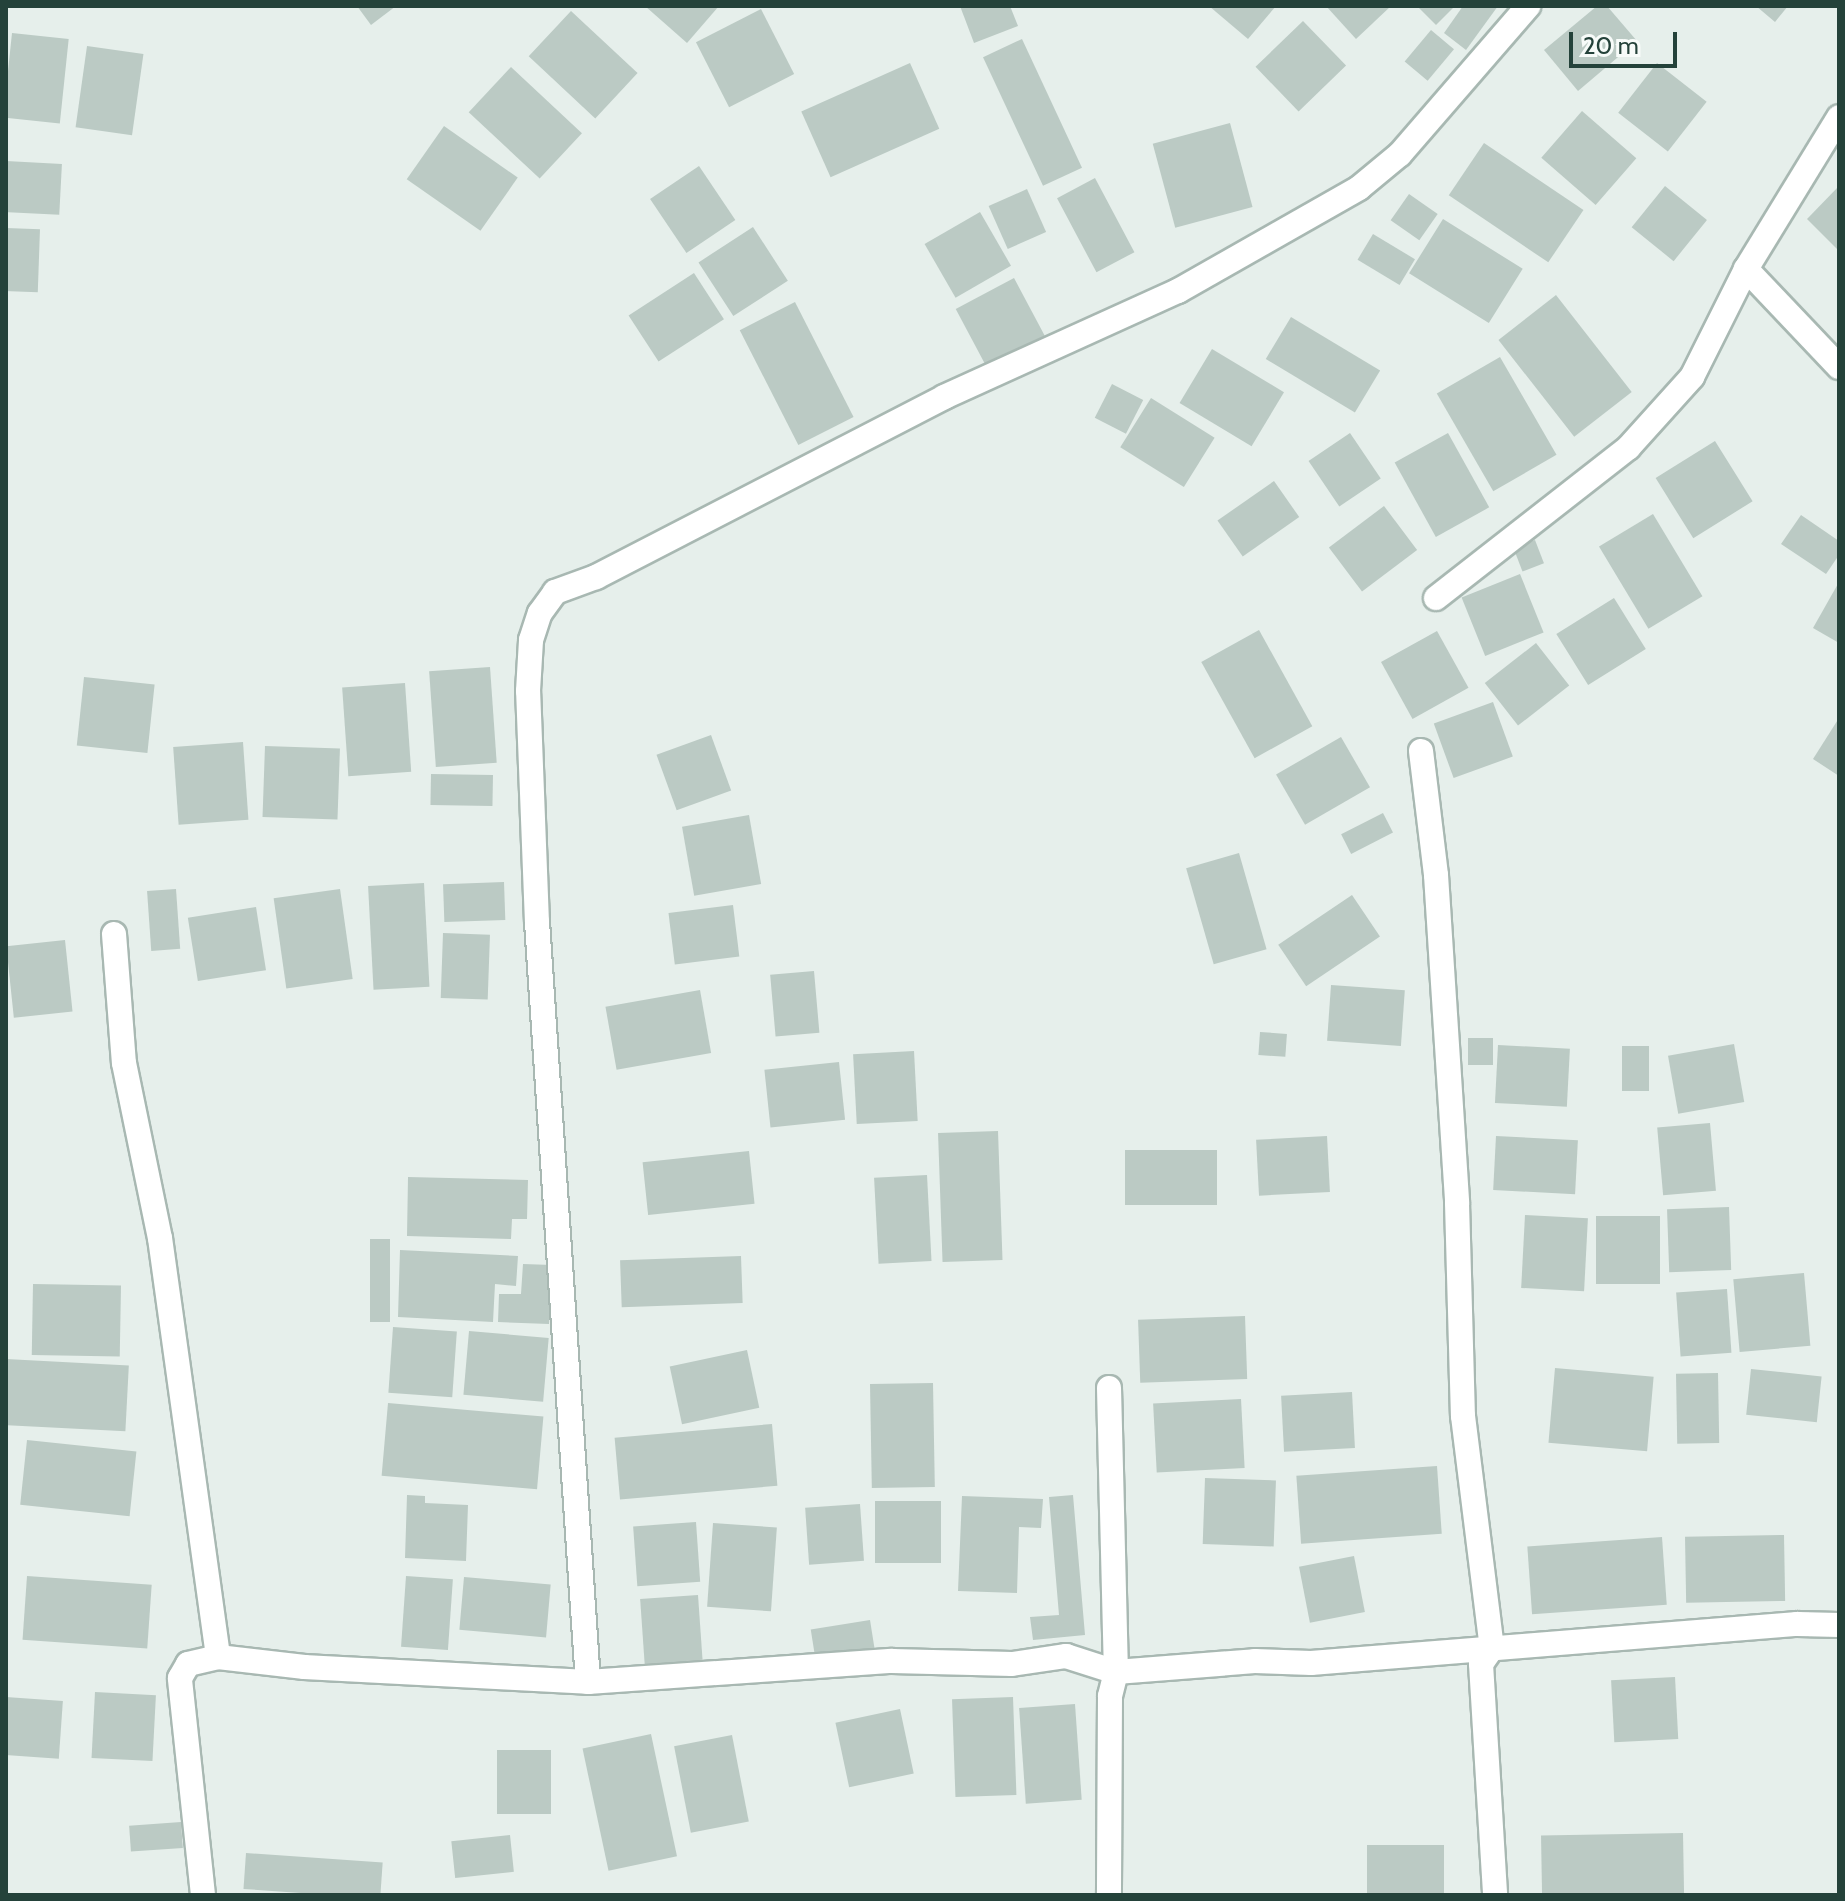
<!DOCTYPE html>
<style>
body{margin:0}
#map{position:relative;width:1845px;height:1901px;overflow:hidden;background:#e6efeb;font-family:Cabin,sans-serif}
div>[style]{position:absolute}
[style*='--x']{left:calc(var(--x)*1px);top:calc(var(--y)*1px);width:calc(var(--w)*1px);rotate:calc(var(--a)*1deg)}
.building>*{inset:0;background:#bbcac4;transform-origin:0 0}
.roads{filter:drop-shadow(2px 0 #a8b8b2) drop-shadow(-2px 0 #a8b8b2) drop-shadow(0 2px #a8b8b2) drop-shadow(0 -2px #a8b8b2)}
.street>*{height:24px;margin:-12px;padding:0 12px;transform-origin:12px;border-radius:12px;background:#fff}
span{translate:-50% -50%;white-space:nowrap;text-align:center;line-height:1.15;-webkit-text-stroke:7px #f7fbf9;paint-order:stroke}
.frame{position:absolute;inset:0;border:8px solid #24423a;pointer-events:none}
.scale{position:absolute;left:1569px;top:32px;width:108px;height:36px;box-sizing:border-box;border:4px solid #24423a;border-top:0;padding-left:10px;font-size:24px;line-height:28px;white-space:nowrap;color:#24423a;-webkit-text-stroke:6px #f7fbf9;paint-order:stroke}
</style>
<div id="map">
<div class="building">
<i style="clip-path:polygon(357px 6px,396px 6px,371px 25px)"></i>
<i style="clip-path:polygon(645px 6px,719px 6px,687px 43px)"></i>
<i style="clip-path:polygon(960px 6px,1010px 6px,1018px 26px,974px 43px)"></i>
<i style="clip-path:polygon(1209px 6px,1276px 6px,1248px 39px)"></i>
<i style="clip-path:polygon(1326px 6px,1391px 6px,1356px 39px)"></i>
<i style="clip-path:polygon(1417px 6px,1455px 6px,1436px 25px)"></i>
<i style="clip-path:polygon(1463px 6px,1498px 6px,1466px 50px,1444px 33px)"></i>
<i style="clip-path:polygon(1597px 6px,1607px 6px,1637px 41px,1578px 91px,1544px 50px)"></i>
<i style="clip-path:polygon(1756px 6px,1788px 6px,1775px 22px)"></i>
<i style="left:761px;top:9px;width:73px;height:73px;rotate:63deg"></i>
<i style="left:571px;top:11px;width:91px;height:62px;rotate:43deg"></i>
<i style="left:1303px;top:21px;width:62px;height:66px;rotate:46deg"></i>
<i style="left:1431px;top:30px;width:30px;height:41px;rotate:40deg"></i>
<i style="left:12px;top:33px;width:57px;height:85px;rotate:6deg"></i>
<i style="left:1022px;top:39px;width:142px;height:43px;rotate:65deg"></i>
<i style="left:87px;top:46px;width:57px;height:82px;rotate:8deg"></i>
<i style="left:910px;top:63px;width:72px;height:119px;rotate:66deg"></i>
<i style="left:1657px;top:63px;width:63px;height:63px;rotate:38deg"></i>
<i style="left:511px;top:67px;width:97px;height:62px;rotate:43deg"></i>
<i style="left:1582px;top:111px;width:72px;height:62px;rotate:41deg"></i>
<i style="left:1230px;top:123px;width:87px;height:80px;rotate:75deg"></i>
<i style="left:444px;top:126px;width:90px;height:65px;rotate:35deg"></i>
<i style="left:1484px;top:143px;width:120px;height:63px;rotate:34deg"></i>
<i style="left:6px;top:161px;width:56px;height:51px;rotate:3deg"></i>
<i style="left:699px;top:166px;width:65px;height:59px;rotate:56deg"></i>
<i style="left:1095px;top:178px;width:84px;height:43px;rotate:62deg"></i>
<i style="left:1665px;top:186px;width:54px;height:53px;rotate:39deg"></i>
<i style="clip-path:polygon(1839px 186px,1839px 251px,1807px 219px)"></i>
<i style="left:1027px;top:189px;width:47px;height:42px;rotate:66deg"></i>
<i style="left:1409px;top:194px;width:35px;height:32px;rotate:35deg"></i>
<i style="left:980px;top:212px;width:62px;height:64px;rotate:60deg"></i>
<i style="left:1443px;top:219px;width:94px;height:64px;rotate:32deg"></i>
<i style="left:753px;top:227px;width:64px;height:65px;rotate:57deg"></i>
<i style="left:6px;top:228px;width:34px;height:63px;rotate:2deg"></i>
<i style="left:1373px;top:234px;width:49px;height:30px;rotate:31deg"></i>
<i style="left:694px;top:273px;width:55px;height:78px;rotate:57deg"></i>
<i style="left:1014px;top:278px;width:70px;height:66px;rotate:62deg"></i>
<i style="left:1556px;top:295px;width:123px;height:73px;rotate:52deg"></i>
<i style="left:795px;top:302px;width:129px;height:62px;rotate:63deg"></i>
<i style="left:1291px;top:317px;width:104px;height:49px;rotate:31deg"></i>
<i style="left:1212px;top:349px;width:84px;height:63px;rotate:31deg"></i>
<i style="left:1500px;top:357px;width:113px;height:73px;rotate:60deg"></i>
<i style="left:1112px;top:384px;width:35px;height:38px;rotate:27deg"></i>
<i style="left:1151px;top:398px;width:75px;height:58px;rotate:32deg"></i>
<i style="left:1350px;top:433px;width:55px;height:50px;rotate:56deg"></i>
<i style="left:1448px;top:433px;width:85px;height:61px;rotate:61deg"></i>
<i style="left:1715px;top:441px;width:71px;height:70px;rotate:58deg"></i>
<i style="left:1274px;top:481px;width:44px;height:69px;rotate:55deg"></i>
<i style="left:1384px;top:506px;width:55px;height:69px;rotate:53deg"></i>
<i style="left:1653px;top:514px;width:96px;height:63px;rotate:59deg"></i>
<i style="clip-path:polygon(1801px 515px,1839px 541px,1839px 555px,1826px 574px,1781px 544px)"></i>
<i style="left:1535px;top:540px;width:25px;height:23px;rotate:69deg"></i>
<i style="left:1520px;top:574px;width:63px;height:63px;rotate:68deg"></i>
<i style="clip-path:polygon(1839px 582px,1839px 643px,1813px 628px)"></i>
<i style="left:1614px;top:598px;width:60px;height:68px;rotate:58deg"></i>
<i style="left:1259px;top:630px;width:110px;height:66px;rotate:61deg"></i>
<i style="left:1437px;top:631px;width:65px;height:64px;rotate:61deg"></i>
<i style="left:1536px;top:643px;width:54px;height:65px;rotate:52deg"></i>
<i style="left:490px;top:667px;width:96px;height:61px;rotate:86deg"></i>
<i style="left:84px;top:677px;width:71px;height:69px;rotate:6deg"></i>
<i style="left:405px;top:683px;width:89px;height:63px;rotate:86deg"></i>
<i style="left:1493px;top:702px;width:58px;height:63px;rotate:70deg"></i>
<i style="clip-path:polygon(1839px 718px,1839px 776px,1813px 759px)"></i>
<i style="left:711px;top:735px;width:59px;height:58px;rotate:70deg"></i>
<i style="left:1341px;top:737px;width:58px;height:75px;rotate:60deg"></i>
<i style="left:243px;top:742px;width:78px;height:70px;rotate:86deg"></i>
<i style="left:265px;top:746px;width:75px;height:71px;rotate:2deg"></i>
<i style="left:431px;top:774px;width:62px;height:31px;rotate:1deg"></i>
<i style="left:1383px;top:813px;width:22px;height:47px;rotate:63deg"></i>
<i style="left:749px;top:815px;width:70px;height:68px;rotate:80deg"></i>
<i style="left:1239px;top:853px;width:100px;height:55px;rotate:74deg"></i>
<i style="left:504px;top:882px;width:38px;height:61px;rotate:88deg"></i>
<i style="left:424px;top:883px;width:104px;height:56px;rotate:87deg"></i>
<i style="left:176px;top:889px;width:60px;height:29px;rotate:86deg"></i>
<i style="left:340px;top:889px;width:91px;height:67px;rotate:82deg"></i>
<i style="left:1352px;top:895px;width:50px;height:89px;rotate:56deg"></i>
<i style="left:733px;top:905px;width:52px;height:65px;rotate:83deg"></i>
<i style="left:256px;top:907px;width:64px;height:69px;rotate:81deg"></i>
<i style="left:443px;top:933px;width:47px;height:65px;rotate:2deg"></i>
<i style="left:65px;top:940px;width:72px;height:59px;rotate:84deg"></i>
<i style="left:814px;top:971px;width:62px;height:44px;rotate:85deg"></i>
<i style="left:1331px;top:985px;width:74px;height:56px;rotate:4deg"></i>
<i style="left:700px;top:990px;width:64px;height:96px;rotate:80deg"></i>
<i style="left:1260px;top:1032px;width:27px;height:23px;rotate:4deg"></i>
<i style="left:1493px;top:1038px;width:27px;height:25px;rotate:90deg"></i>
<i style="left:1734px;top:1044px;width:59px;height:67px;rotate:80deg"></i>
<i style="left:1498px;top:1045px;width:72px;height:58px;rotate:3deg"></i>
<i style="left:1622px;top:1046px;width:27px;height:45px"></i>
<i style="left:914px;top:1051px;width:70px;height:61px;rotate:87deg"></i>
<i style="left:839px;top:1062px;width:58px;height:75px;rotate:84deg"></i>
<i style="left:1710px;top:1123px;width:68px;height:53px;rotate:85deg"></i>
<i style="left:998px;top:1131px;width:129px;height:60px;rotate:88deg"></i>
<i style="left:1327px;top:1136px;width:56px;height:71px;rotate:87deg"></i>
<i style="left:1496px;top:1136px;width:82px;height:54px;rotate:3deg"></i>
<i style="left:1125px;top:1150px;width:92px;height:55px"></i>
<i style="left:749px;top:1151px;width:53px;height:107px;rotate:84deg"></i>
<i style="left:927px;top:1175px;width:86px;height:53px;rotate:87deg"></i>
<i style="clip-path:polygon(408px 1177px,528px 1180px,527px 1219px,512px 1219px,511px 1239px,407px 1236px)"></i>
<i style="left:1729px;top:1207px;width:63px;height:62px;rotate:88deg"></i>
<i style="left:1525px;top:1215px;width:63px;height:73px;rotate:3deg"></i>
<i style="left:1596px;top:1216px;width:64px;height:68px"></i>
<i style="left:370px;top:1239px;width:20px;height:83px"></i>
<i style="clip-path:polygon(400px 1250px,518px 1256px,516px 1286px,495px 1284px,493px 1322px,398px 1317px)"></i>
<i style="left:741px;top:1256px;width:47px;height:121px;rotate:88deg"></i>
<i style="clip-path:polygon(523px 1264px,552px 1265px,549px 1324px,498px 1322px,499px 1294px,521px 1294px)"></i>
<i style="left:1804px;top:1273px;width:73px;height:71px;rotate:85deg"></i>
<i style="left:33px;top:1284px;width:88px;height:71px;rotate:1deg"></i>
<i style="left:1727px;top:1289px;width:64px;height:51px;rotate:86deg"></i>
<i style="left:1245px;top:1316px;width:63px;height:107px;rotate:88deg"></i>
<i style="left:393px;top:1327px;width:64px;height:66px;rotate:4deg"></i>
<i style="left:469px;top:1331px;width:80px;height:64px;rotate:5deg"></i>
<i style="left:747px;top:1350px;width:59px;height:79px;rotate:78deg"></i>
<i style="left:6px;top:1359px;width:123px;height:66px;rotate:3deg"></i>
<i style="left:1555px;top:1368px;width:99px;height:75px;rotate:5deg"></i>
<i style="left:1751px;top:1369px;width:71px;height:46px;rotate:6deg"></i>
<i style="left:1718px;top:1373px;width:70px;height:42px;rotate:89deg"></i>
<i style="left:933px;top:1383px;width:104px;height:63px;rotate:89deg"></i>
<i style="left:1352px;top:1392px;width:56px;height:71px;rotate:87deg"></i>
<i style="left:1241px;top:1399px;width:69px;height:88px;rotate:87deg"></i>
<i style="left:388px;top:1403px;width:156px;height:73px;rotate:5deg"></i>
<i style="left:772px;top:1424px;width:62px;height:158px;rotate:85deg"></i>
<i style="left:27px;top:1440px;width:110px;height:65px;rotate:6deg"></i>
<i style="left:1437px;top:1466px;width:68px;height:141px;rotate:86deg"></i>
<i style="left:1205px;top:1478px;width:71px;height:66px;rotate:2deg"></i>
<i style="clip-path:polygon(407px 1495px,425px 1496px,425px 1503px,468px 1505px,466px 1561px,405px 1558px)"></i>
<i style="clip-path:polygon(1073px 1495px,1085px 1635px,1033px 1640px,1030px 1617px,1059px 1615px,1049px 1497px)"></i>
<i style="clip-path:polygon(962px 1496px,1043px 1499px,1041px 1528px,1019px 1527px,1017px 1593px,958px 1591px)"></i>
<i style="left:941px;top:1501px;width:62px;height:66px;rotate:90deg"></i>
<i style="left:860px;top:1504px;width:57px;height:55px;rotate:86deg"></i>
<i style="left:696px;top:1522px;width:60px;height:63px;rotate:86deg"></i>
<i style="left:713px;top:1523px;width:64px;height:84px;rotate:4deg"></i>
<i style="left:1784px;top:1535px;width:66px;height:99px;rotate:89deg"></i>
<i style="left:1662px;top:1537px;width:68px;height:135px;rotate:86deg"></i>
<i style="left:1354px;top:1556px;width:57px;height:56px;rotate:79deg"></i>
<i style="left:27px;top:1576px;width:125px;height:64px;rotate:4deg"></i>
<i style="left:406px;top:1576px;width:47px;height:71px;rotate:4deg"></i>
<i style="left:464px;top:1577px;width:87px;height:53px;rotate:5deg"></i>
<i style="left:698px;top:1595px;width:65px;height:58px;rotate:86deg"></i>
<i style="left:870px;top:1620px;width:33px;height:60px;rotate:81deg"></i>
<i style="left:1675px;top:1677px;width:62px;height:64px;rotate:87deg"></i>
<i style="left:95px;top:1692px;width:61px;height:66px;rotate:3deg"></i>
<i style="left:6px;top:1697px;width:57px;height:58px;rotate:4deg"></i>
<i style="left:1013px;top:1697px;width:98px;height:61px;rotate:88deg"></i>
<i style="left:1075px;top:1704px;width:96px;height:56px;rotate:86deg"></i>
<i style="left:900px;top:1709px;width:66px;height:66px;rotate:78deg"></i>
<i style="left:651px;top:1734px;width:125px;height:70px;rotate:78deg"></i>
<i style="left:732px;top:1735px;width:88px;height:59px;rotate:79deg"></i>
<i style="left:497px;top:1750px;width:54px;height:64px"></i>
<i style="left:181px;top:1822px;width:26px;height:52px;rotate:86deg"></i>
<i style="left:1683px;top:1833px;width:62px;height:142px;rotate:89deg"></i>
<i style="left:510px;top:1835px;width:37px;height:59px;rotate:84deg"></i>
<i style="left:1444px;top:1845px;width:50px;height:77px;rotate:90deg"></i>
<i style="left:246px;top:1853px;width:137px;height:36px;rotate:4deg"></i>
</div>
<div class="roads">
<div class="street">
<i style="--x:1746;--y:269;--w:135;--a:46.5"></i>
<i style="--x:1436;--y:598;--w:244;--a:-38"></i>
<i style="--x:1628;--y:448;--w:96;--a:-48"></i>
<i style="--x:1692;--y:377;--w:121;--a:-63.4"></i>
<i style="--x:1746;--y:269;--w:178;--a:-58.5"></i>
<i style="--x:1421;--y:751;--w:125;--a:83.1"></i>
<i style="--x:1436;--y:875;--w:329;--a:86.3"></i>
<i style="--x:1457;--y:1203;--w:213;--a:88.4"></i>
<i style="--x:1463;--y:1416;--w:234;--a:82.9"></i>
<i style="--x:1492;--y:1648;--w:19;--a:125"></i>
<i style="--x:1481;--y:1664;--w:231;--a:86.5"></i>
<i style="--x:114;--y:934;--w:129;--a:85.6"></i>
<i style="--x:124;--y:1063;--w:179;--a:78.4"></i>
<i style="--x:160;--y:1238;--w:423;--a:82.1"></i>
<i style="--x:1109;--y:1388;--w:284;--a:88.6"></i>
<i style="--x:1116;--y:1672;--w:25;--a:104"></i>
<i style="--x:1110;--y:1696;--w:199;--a:90.3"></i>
<i style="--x:588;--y:1682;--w:761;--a:-93.84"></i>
<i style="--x:537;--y:923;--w:232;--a:-92.2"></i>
<i style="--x:528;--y:691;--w:51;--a:-86.6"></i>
<i style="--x:531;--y:640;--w:28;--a:-72"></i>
<i style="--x:540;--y:613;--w:26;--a:-54"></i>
<i style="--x:555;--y:592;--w:44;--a:-20.1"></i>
<i style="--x:596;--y:577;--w:392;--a:-27.3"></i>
<i style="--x:944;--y:397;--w:257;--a:-24.4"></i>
<i style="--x:1178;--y:291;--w:208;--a:-29.6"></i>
<i style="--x:1359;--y:188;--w:53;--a:-39.7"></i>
<i style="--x:1400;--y:154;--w:196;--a:-49.1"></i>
<i style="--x:203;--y:1895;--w:218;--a:-96.1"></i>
<i style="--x:180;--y:1678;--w:16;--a:-60"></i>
<i style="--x:188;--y:1664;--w:31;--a:-13"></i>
<i style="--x:218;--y:1657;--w:87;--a:6.6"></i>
<i style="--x:304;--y:1667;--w:284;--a:3"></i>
<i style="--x:588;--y:1682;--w:305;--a:-4"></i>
<i style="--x:892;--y:1661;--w:120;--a:1.4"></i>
<i style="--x:1012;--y:1664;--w:55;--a:-8.4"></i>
<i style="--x:1066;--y:1656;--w:52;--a:17.7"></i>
<i style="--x:1116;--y:1672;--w:139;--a:-4.5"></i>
<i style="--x:1255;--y:1661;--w:56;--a:2"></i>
<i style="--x:1311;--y:1663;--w:488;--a:-4.6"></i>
<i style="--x:1797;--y:1624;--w:42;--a:1.4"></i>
</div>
</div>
<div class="frame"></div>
<div class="scale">20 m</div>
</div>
